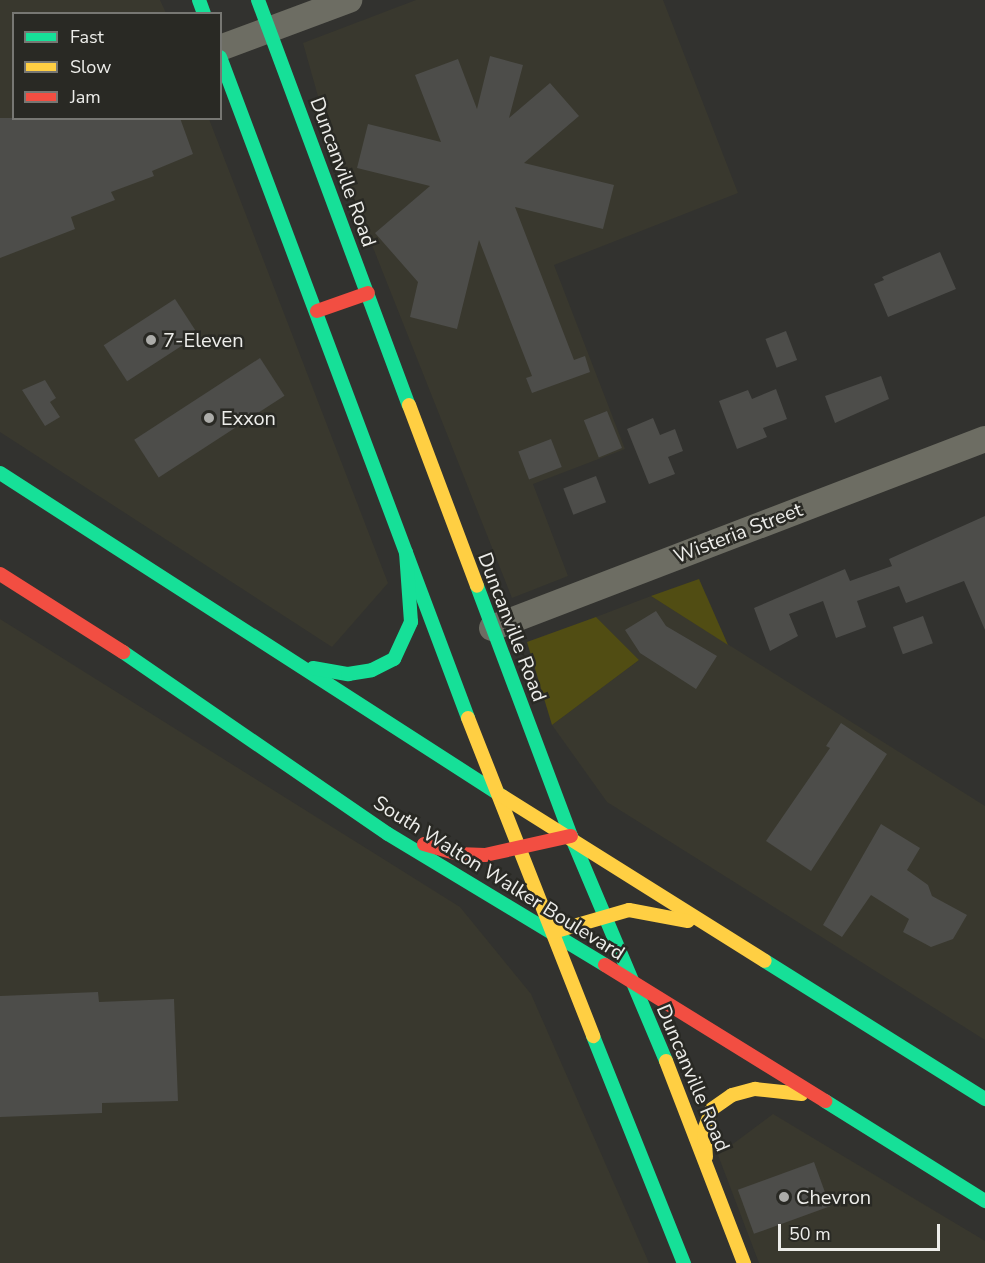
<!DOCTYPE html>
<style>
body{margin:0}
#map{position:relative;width:985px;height:1263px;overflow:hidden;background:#32322f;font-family:"Nunito Sans",sans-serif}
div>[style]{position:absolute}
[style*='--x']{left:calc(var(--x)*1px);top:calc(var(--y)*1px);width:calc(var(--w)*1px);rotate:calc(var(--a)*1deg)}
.built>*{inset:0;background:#39382e}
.green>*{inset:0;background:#514d13}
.building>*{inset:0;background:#4d4d4a;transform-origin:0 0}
.street>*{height:26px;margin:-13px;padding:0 13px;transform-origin:13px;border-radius:13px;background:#6d6d63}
.fast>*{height:14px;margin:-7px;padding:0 7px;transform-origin:7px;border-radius:7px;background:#16e098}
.slow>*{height:14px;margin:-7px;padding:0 7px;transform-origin:7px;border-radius:7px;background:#ffcf43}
.jam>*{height:14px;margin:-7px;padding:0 7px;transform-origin:7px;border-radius:7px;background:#f24e42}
.dots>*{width:16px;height:16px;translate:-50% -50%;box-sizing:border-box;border:3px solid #292924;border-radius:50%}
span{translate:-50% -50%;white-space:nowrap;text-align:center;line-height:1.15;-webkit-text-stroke:5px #292924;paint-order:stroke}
.street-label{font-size:20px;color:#ededea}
.poi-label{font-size:20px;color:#ededea}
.left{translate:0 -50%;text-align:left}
.legend{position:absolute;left:12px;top:12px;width:210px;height:108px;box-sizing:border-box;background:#292924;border:2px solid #777773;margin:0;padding:8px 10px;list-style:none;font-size:18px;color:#ededea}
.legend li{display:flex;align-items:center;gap:12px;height:30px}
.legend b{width:30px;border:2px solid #777773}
.scale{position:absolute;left:778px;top:1224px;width:162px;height:27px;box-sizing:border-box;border:3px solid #ededea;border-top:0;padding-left:8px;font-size:18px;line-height:21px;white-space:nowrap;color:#ededea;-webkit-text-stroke:4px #292924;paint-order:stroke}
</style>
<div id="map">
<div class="built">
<i style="clip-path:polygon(0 0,160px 0,166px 13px,14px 14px,14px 118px,209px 119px,388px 583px,332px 647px,0 432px)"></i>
<i style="clip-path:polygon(416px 0,663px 0,738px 193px,554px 265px,625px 449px,533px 484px,568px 576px,512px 598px,330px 139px,303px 43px)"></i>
<i style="clip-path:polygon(651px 596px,985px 806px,985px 1040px,607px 802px,552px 725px,639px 660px,596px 617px)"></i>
<i style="clip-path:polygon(0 619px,460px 907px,531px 994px,649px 1263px,0 1263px)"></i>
<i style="clip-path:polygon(773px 1114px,985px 1241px,985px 1263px,759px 1263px,718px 1155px)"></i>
</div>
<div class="green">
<i style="clip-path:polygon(699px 579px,728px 645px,651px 596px)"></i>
<i style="clip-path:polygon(596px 617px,639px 660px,552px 725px,527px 642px)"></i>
</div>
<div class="building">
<i style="clip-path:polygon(490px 56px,523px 65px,509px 118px,550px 83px,579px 116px,524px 163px,614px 185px,603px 229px,515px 207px,574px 360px,585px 356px,590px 372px,532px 393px,526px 378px,532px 376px,479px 240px,457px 329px,410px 317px,418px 282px,375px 233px,430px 186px,357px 168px,368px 124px,441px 142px,415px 75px,458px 59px,477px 109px)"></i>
<i style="clip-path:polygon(0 118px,180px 118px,193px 154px,152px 171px,154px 176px,111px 192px,115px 200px,71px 217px,75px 229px,0 258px)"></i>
<i style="clip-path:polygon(940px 252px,956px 289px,888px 317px,874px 284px,884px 280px,882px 277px)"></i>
<i style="left:175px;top:299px;width:43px;height:85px;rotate:57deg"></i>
<i style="left:786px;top:331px;width:31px;height:22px;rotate:69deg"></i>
<i style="left:260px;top:358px;width:45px;height:150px;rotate:57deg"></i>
<i style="clip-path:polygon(881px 376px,889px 399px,835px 423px,825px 396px)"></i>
<i style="clip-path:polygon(45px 380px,56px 398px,50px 402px,60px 417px,45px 426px,22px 390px)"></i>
<i style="clip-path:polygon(776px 389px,787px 419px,763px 428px,767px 437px,737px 449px,719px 401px,748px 390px,752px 399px)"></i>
<i style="left:607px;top:411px;width:40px;height:25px;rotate:68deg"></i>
<i style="clip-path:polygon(653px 418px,660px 435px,675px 429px,683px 451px,668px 457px,675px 474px,649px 484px,627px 429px)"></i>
<i style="left:551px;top:439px;width:30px;height:35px;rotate:69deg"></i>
<i style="left:596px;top:476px;width:28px;height:35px;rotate:69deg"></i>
<i style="clip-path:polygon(985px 516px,985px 630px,964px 581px,906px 603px,899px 586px,857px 601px,866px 627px,836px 638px,823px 601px,789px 614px,798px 636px,770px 651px,754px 608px,845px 569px,850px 581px,892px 566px,889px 559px)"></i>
<i style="clip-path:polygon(656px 611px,666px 626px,717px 656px,696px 689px,640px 653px,625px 630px)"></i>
<i style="left:923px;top:616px;width:29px;height:32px;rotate:70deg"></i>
<i style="clip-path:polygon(841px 723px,887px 754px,811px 871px,766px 841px,830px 748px,826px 746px)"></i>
<i style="clip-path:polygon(881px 824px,920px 848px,907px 870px,928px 885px,932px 896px,967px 915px,953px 939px,931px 947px,903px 932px,909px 919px,871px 895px,842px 937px,823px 925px)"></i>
<i style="clip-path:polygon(98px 992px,99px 1002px,174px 999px,178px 1101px,102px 1103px,102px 1113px,0 1117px,0 996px)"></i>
<i style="left:814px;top:1162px;width:47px;height:81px;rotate:70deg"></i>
</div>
<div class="street">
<i style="--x:220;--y:48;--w:138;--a:-20.4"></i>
<i style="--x:492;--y:628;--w:528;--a:-20.98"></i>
</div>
<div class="fast">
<i style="--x:199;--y:0;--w:15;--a:70"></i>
<i style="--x:258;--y:0;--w:432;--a:69.6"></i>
<i style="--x:220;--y:57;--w:706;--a:69.43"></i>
<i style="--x:0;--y:473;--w:597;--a:32.76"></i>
<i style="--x:477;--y:586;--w:267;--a:69.4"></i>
<i style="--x:571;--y:836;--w:244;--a:67.1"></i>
<i style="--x:123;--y:652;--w:321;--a:34.5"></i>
<i style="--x:388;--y:834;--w:253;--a:31.1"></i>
<i style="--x:313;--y:668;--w:36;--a:10"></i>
<i style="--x:348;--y:674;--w:24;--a:-9"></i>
<i style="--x:372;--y:670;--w:25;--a:-27"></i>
<i style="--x:394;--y:659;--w:41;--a:-65.3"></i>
<i style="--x:411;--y:622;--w:70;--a:-94.1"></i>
<i style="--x:765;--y:961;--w:260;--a:32.1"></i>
<i style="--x:593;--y:1036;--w:245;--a:68.2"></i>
<i style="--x:825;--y:1101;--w:189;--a:32"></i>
</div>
<div class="slow">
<i style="--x:409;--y:405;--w:193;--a:69.4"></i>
<i style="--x:468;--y:718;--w:342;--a:68.5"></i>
<i style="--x:502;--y:796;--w:310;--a:32.1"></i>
<i style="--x:553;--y:932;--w:79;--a:-16.1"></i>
<i style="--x:629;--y:910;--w:60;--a:10.6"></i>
<i style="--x:666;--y:1061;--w:217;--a:68.9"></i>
<i style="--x:706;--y:1157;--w:27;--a:-94"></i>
<i style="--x:704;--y:1130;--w:22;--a:-69"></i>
<i style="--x:712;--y:1109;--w:24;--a:-35"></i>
<i style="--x:732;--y:1095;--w:24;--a:-15"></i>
<i style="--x:755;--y:1089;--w:47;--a:6.1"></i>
</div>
<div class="jam">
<i style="--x:317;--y:311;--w:54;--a:-19.4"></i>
<i style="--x:0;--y:574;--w:146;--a:32.4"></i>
<i style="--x:424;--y:844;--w:35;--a:16"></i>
<i style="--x:458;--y:854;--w:27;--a:2"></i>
<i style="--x:485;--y:855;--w:88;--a:-12.5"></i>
<i style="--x:605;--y:965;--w:259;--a:31.7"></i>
</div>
<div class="dots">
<i style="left:151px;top:340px;background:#acaca9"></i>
<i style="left:209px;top:418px;background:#acaca9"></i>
<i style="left:784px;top:1197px;background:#acaca9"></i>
</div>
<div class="street-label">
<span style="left:343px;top:172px;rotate:70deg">Duncanville Road</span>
<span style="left:738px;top:533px;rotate:-21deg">Wisteria Street</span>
<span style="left:512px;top:627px;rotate:69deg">Duncanville Road</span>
<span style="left:499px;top:878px;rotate:32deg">South Walton Walker Boulevard</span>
<span style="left:693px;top:1078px;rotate:67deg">Duncanville Road</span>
</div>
<div class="poi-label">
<span class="left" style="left:163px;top:340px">7-Eleven</span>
<span class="left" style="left:221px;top:418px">Exxon</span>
<span class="left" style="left:796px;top:1197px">Chevron</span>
</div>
<ul class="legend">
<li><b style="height:8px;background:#16e098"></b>Fast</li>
<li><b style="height:8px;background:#ffcf43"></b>Slow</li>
<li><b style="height:8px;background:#f24e42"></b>Jam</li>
</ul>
<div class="scale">50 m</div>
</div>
